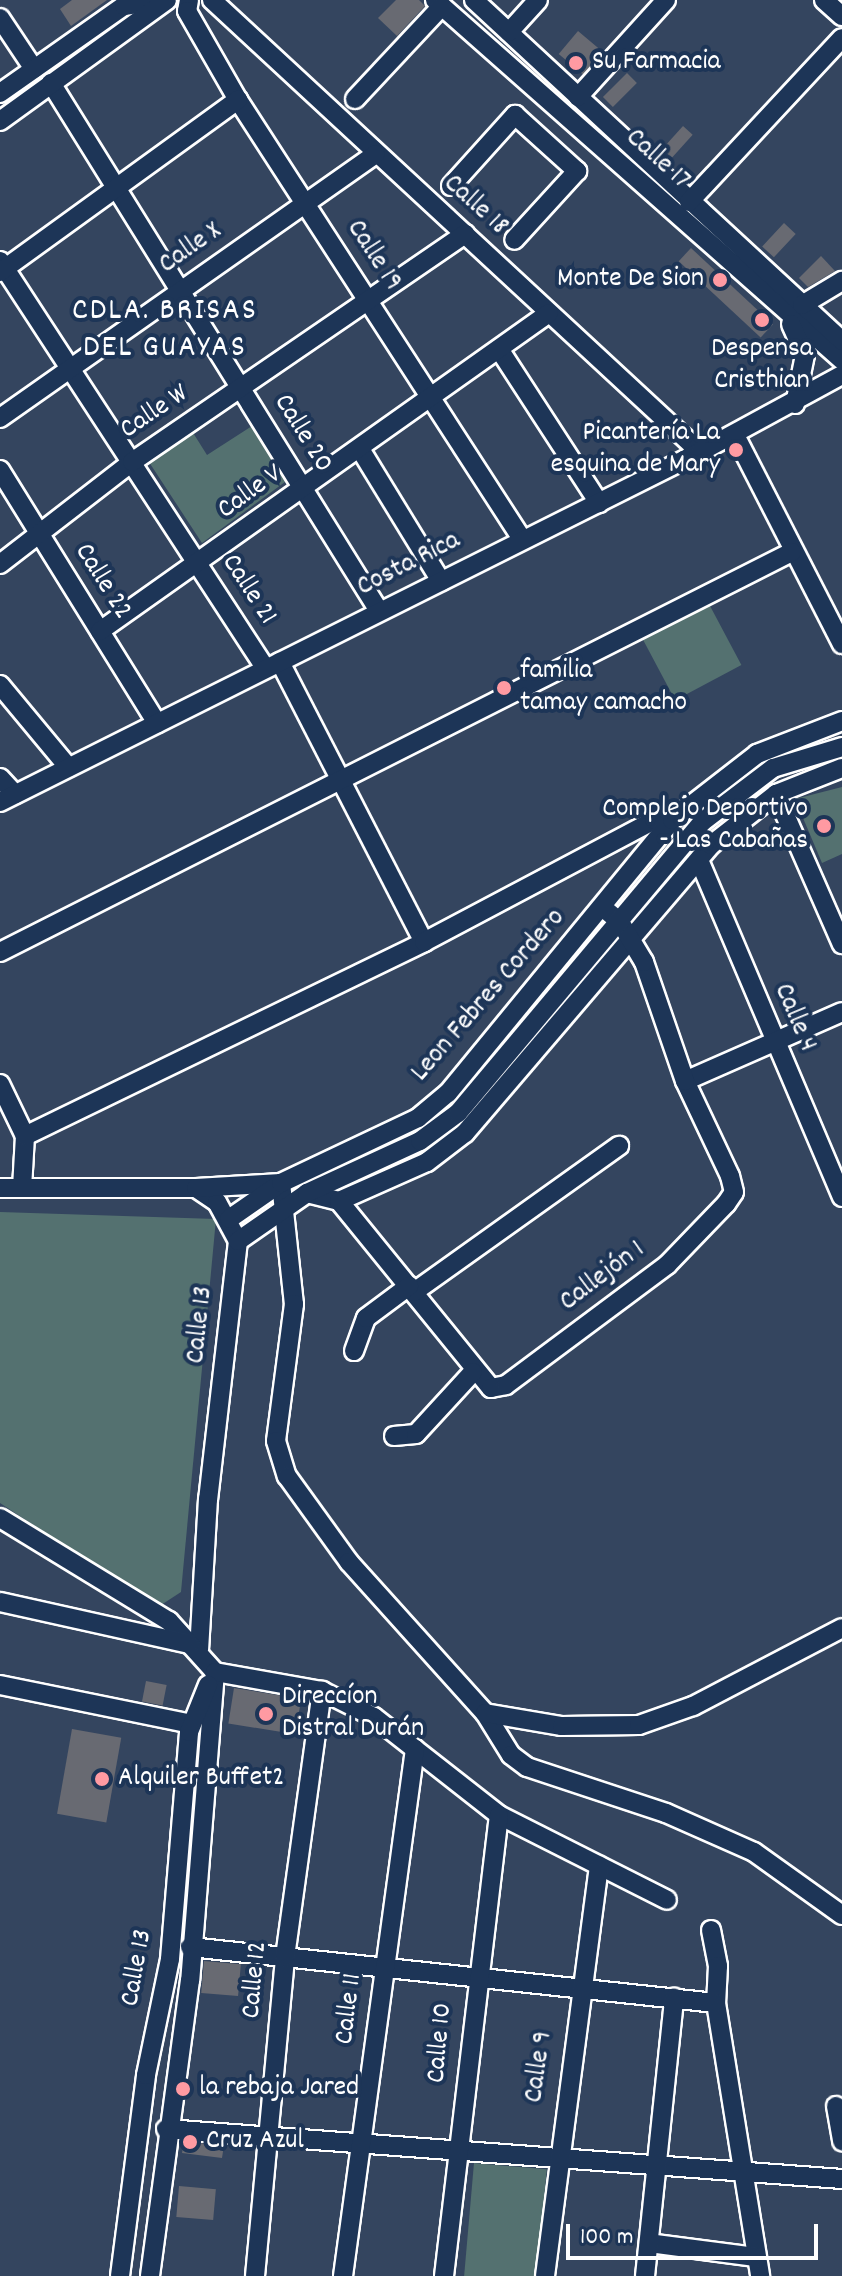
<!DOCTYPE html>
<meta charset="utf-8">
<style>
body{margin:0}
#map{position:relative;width:842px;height:2276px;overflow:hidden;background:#34455f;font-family:Dekko,sans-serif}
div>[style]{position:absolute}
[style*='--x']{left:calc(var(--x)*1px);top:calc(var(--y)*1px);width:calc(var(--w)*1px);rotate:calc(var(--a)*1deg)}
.green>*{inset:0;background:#547170;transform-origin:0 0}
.building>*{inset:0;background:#686a72;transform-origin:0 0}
.roads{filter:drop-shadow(2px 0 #fff) drop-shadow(-2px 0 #fff) drop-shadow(0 2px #fff) drop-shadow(0 -2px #fff)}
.minor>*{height:18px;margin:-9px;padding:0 9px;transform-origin:9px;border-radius:9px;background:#1d3557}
.dots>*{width:22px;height:22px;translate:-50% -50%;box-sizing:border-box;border:4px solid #1d3557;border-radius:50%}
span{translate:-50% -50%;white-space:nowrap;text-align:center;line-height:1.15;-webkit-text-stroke:8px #1d3557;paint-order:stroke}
.poi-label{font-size:28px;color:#fff}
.left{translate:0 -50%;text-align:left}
.right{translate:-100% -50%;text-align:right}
.street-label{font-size:28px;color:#fff}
.quarter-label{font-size:32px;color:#fff;letter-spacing:2px}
.scale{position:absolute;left:566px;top:2224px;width:252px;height:36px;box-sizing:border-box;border:4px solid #fff;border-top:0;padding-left:10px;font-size:24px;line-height:28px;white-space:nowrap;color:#fff;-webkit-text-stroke:6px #1d3557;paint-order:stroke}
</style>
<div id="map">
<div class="green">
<i style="clip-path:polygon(252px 426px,289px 479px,202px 543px,147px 459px,190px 428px,207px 455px)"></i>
<i style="left:709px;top:604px;width:69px;height:75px;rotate:62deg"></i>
<i style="clip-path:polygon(842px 787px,842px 854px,822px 863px,795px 799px)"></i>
<i style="clip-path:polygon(0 1212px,216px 1219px,181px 1592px,158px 1607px,0 1503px)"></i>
<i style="left:474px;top:2163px;width:73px;height:114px;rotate:5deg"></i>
</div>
<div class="building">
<i style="clip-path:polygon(72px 0,107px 0,71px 26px,60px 9px)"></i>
<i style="clip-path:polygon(396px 0,419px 0,425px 6px,397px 36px,378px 18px)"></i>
<i style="left:578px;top:31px;width:33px;height:30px;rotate:40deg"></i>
<i style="left:627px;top:73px;width:14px;height:34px;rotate:45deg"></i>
<i style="left:683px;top:126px;width:13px;height:31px;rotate:42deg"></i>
<i style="left:784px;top:223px;width:16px;height:32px;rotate:43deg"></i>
<i style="left:691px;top:248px;width:112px;height:18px;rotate:43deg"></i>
<i style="clip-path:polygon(821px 256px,835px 271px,808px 287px,799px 278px)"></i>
<i style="left:146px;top:1681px;width:21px;height:21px;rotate:11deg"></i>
<i style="left:234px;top:1688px;width:68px;height:36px;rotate:9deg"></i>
<i style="left:72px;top:1729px;width:50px;height:86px;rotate:10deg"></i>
<i style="left:204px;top:1961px;width:37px;height:32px;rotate:5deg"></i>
<i style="clip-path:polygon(184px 2142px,224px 2145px,222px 2158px,182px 2153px)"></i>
<i style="left:179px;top:2186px;width:37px;height:31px;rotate:5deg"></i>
</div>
<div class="roads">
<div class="minor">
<i style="--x:189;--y:0;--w:11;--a:100"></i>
<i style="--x:187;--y:11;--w:103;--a:60.2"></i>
<i style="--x:238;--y:100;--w:523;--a:57.1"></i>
<i style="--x:212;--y:0;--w:665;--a:42.81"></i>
<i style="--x:435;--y:0;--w:543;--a:41.49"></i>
<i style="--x:474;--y:0;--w:502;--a:42.82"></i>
<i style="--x:824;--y:0;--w:24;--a:42"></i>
<i style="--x:0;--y:18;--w:61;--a:56.3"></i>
<i style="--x:509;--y:32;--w:43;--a:-47.8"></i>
<i style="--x:51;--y:83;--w:622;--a:58.15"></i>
<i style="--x:0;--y:93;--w:151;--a:-35.1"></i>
<i style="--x:124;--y:6;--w:40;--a:-8.5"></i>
<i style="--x:578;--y:97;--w:131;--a:-47.8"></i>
<i style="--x:355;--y:99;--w:127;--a:-46.9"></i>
<i style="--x:0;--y:121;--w:206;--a:-35.9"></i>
<i style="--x:451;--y:186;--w:96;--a:-48"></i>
<i style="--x:515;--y:115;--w:84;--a:42.1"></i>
<i style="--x:577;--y:171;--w:93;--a:132.4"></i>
<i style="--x:689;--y:202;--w:224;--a:-47"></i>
<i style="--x:0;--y:261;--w:486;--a:56.9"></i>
<i style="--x:0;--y:272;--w:294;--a:-35.9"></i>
<i style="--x:802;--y:305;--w:47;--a:-31"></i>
<i style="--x:791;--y:324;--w:34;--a:66"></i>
<i style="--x:805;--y:355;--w:50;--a:101.5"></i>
<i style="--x:499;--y:349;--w:184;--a:57"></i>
<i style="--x:0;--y:418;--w:459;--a:-35.1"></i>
<i style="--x:735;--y:435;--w:235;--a:62.9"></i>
<i style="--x:360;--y:449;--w:155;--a:58.5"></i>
<i style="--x:0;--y:470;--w:298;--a:58.2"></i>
<i style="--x:0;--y:564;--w:167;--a:-37.7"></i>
<i style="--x:132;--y:462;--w:404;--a:-34.4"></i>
<i style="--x:100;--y:631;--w:550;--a:-35.31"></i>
<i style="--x:280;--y:662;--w:315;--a:62.8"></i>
<i style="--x:0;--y:685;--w:107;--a:50.3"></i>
<i style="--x:0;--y:778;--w:22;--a:47"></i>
<i style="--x:776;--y:794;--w:164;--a:66.3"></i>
<i style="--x:0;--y:802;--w:783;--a:-26.57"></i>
<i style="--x:700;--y:452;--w:162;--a:-28.5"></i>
<i style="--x:699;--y:860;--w:366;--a:67"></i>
<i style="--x:0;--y:952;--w:887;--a:-26.8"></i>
<i style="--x:685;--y:1081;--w:171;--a:-23.7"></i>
<i style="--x:0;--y:1084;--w:58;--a:64.3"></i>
<i style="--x:25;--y:1136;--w:52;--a:93.3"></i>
<i style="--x:25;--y:1136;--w:444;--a:-25.9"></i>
<i style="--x:424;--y:942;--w:260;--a:-27.9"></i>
<i style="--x:654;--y:820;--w:18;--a:0"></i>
<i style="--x:0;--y:1188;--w:196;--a:0"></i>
<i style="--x:196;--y:1188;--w:25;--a:34"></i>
<i style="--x:217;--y:1202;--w:44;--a:61.7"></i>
<i style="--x:238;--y:1241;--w:260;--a:96.6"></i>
<i style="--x:208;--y:1499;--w:150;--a:93.4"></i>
<i style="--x:196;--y:1188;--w:85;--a:-3.4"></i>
<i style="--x:281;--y:1183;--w:122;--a:83.9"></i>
<i style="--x:294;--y:1304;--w:138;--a:97.5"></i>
<i style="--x:276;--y:1441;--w:37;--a:73"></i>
<i style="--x:287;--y:1476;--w:106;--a:54.2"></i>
<i style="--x:349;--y:1562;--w:203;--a:48"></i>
<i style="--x:485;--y:1713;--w:49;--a:58.2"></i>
<i style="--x:511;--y:1755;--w:20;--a:37"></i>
<i style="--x:527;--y:1767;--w:146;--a:18.3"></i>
<i style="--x:666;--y:1813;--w:96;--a:23.9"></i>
<i style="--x:754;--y:1852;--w:108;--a:35.6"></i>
<i style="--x:307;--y:1193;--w:33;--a:14"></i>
<i style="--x:339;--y:1201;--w:96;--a:-23.9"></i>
<i style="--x:427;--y:1162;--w:48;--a:-37.3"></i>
<i style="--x:465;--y:1133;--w:379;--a:-49.5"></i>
<i style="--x:711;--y:845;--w:83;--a:-38.1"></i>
<i style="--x:776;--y:794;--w:71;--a:-21.5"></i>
<i style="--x:339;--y:1201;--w:241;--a:50.9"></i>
<i style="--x:491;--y:1388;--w:15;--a:-11"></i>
<i style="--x:506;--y:1385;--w:201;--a:-36.7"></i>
<i style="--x:667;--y:1265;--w:85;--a:-46"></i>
<i style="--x:726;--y:1204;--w:14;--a:-56"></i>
<i style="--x:734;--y:1192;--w:16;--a:-104"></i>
<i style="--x:730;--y:1176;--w:105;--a:-115.3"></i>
<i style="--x:685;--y:1081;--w:126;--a:-109"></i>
<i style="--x:644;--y:962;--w:47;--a:-121"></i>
<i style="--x:620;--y:922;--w:23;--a:-140"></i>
<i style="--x:229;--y:1219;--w:63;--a:-34.7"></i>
<i style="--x:281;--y:1183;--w:152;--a:-25.4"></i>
<i style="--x:418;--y:1118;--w:39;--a:-40"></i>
<i style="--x:448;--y:1093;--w:353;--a:-50.6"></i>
<i style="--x:672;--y:820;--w:108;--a:-37.8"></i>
<i style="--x:757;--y:754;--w:91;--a:-21.2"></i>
<i style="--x:238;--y:1241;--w:84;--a:-34.8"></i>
<i style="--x:307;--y:1193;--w:124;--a:-24.7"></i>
<i style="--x:420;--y:1141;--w:47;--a:-36.4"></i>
<i style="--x:458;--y:1113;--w:380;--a:-50"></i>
<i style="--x:702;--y:822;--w:89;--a:-37.3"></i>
<i style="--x:773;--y:768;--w:72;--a:-16.9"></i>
<i style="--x:414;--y:1292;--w:252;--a:-35.5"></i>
<i style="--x:354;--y:1351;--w:35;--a:-70"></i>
<i style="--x:366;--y:1318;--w:54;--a:-36.7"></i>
<i style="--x:394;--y:1436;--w:22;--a:-5"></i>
<i style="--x:416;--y:1434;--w:84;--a:-47.4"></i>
<i style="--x:0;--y:1518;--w:198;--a:31.4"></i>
<i style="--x:169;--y:1621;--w:69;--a:48"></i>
<i style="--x:215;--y:1672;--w:309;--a:94.6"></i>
<i style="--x:190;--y:1980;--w:299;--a:97.7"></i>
<i style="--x:0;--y:1602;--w:194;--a:12.5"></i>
<i style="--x:215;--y:1672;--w:109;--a:10.1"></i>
<i style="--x:322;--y:1691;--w:58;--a:26.6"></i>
<i style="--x:374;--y:1717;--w:159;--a:38.1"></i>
<i style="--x:499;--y:1815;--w:188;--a:26.8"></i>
<i style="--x:0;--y:1685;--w:195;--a:11.5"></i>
<i style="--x:485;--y:1713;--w:78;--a:9.6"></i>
<i style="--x:562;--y:1726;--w:77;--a:-0.7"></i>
<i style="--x:639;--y:1725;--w:57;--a:-19.4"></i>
<i style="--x:693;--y:1706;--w:168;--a:-27.6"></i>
<i style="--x:711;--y:1930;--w:37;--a:79"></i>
<i style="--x:718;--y:1966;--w:37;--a:93"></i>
<i style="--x:716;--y:2003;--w:277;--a:80.8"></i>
<i style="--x:190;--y:1947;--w:529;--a:6.08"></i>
<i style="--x:836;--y:2106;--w:36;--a:80"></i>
<i style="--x:166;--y:2129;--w:678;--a:4.23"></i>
<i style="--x:649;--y:2243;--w:108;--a:7.5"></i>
<i style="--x:120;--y:2276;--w:203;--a:-82.6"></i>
<i style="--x:146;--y:2075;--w:118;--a:-78.3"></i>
<i style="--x:170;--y:1959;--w:228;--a:-85.2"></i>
<i style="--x:189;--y:1732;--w:51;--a:-68"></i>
<i style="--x:255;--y:2276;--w:320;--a:-84.6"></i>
<i style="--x:285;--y:1957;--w:269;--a:-82.1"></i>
<i style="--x:343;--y:2276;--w:532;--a:-82.22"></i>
<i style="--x:444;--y:2276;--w:464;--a:-83.2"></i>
<i style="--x:545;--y:2276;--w:414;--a:-82.5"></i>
<i style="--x:645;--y:2276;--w:280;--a:-84"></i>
</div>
</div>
<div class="dots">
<i style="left:576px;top:63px;background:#ff9aa2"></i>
<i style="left:720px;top:280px;background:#ff9aa2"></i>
<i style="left:762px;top:320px;background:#ff9aa2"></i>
<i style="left:736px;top:450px;background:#ff9aa2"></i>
<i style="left:504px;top:688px;background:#ff9aa2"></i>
<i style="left:824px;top:826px;background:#ff9aa2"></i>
<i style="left:266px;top:1714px;background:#ff9aa2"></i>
<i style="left:102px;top:1779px;background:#ff9aa2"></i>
<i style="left:183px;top:2089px;background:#ff9aa2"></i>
<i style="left:190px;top:2142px;background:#ff9aa2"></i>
</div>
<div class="poi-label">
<span class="left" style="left:592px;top:63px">Su Farmacia</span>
<span class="right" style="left:704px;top:280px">Monte De Sion</span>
<span style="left:762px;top:366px">Despensa<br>Cristhian</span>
<span class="right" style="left:720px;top:450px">Picantería La<br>esquina de Mary</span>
<span class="left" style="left:520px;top:688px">familia<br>tamay camacho</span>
<span class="right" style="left:808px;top:826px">Complejo Deportivo<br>- Las Cabañas</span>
<span class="left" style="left:282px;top:1714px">Direccíon<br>Distral Durán</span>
<span class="left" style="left:118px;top:1779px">Alquiler Buffet2</span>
<span class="left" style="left:199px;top:2089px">la rebaja Jared</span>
<span class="left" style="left:206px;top:2142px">Cruz Azul</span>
</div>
<div class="street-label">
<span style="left:657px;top:160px;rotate:42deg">Calle 17</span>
<span style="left:475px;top:206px;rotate:42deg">Calle 18</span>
<span style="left:191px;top:249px;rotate:-35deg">Calle X</span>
<span style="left:373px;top:256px;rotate:57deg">Calle 19</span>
<span style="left:155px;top:413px;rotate:-34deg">Calle W</span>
<span style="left:302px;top:434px;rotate:58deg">Calle 20</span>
<span style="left:251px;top:493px;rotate:-36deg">Calle V</span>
<span style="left:409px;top:565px;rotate:-27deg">Costa Rica</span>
<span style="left:102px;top:582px;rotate:58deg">Calle 22</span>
<span style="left:248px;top:590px;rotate:57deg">Calle 21</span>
<span style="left:489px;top:996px;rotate:-49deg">Leon Febres Cordero</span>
<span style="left:794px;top:1018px;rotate:67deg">Calle 4</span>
<span style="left:603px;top:1277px;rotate:-37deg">Callejón 1</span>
<span style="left:201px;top:1325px;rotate:-84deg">Calle 13</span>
<span style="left:138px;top:1968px;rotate:-80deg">Calle 13</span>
<span style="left:256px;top:1980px;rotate:-85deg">Calle 12</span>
<span style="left:350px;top:2009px;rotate:-83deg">Calle 11</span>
<span style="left:441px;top:2043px;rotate:-85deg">Calle 10</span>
<span style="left:540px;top:2067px;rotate:-82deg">Calle 9</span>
</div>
<div class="quarter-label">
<span style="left:165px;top:331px">CDLA. BRISAS<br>DEL GUAYAS</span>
</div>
<div class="scale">100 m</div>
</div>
